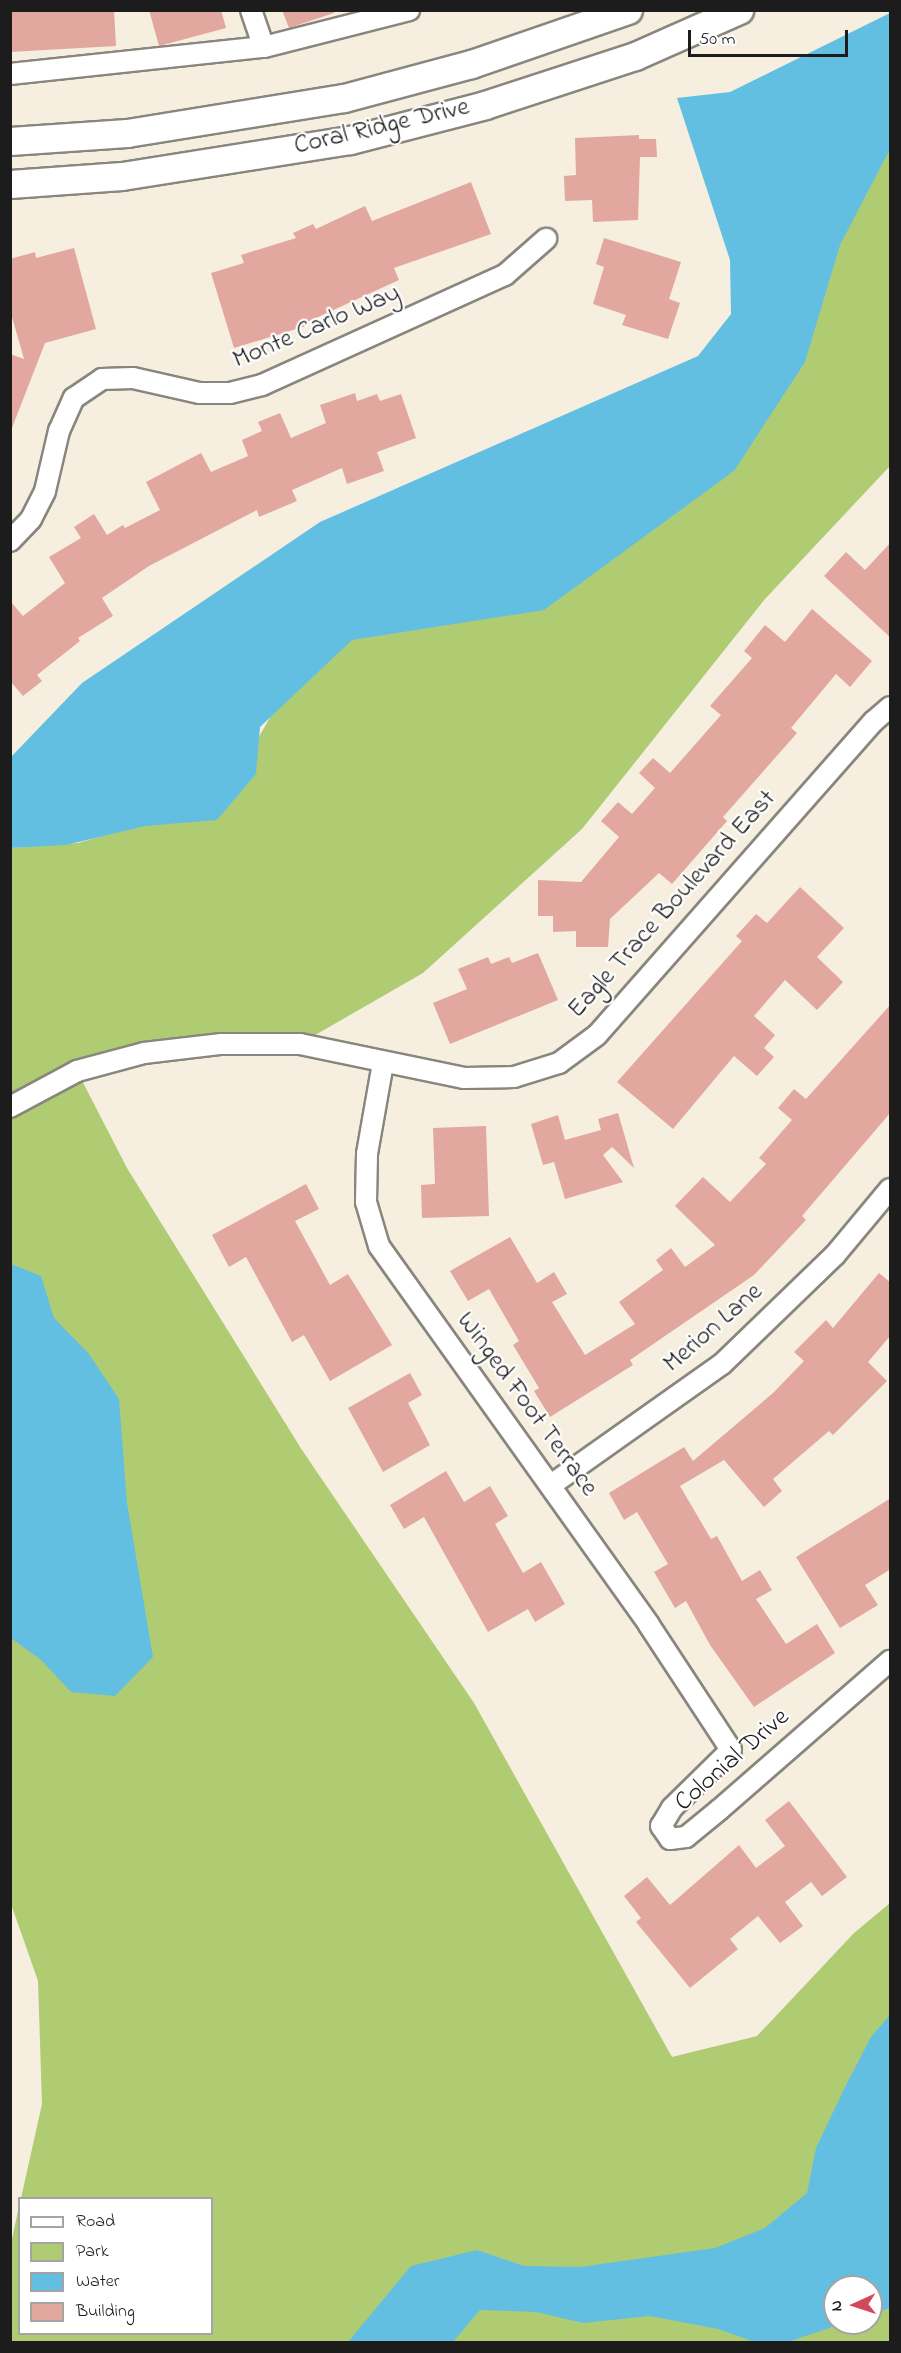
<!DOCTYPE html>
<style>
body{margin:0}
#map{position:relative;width:901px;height:2353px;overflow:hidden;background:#f6efdf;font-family:"Indie Flower",sans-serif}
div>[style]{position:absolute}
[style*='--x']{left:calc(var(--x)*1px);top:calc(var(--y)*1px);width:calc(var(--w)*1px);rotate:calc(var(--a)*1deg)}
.green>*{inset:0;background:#afcc73}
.water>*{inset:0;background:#63bfe1}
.building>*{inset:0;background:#e2a79f}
.roads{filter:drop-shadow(2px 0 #89867e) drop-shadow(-2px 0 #89867e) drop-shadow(0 2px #89867e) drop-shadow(0 -2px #89867e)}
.minor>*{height:20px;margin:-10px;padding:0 10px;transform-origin:10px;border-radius:10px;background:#fff}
.secondary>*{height:27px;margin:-13.5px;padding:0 13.5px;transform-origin:13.5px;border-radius:13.5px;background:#fff}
span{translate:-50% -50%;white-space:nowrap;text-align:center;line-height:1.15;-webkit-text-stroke:4.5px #fff;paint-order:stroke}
.street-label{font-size:26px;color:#1c1c1c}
.frame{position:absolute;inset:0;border:12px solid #1c1c1c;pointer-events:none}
.legend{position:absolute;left:18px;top:2197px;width:195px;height:138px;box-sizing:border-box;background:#fff;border:2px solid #a4a4a4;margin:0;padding:8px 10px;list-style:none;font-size:18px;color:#1c1c1c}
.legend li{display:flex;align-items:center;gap:12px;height:30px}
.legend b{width:30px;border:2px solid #a4a4a4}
.north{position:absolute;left:823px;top:2275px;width:60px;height:60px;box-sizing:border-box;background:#fff;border:2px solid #a4a4a4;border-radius:50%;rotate:267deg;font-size:16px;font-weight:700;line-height:24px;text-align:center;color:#1c1c1c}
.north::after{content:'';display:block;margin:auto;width:21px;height:27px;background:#d1495b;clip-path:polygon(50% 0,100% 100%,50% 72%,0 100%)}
.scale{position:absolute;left:688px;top:30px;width:160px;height:27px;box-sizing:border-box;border:3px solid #1c1c1c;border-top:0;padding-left:8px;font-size:18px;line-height:21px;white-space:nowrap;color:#1c1c1c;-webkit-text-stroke:4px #fff;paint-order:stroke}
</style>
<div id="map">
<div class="green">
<i style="clip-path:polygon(evenodd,890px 52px,890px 466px,765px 599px,582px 829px,423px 973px,310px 1038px,77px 1071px,127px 1168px,302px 1450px,474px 1703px,672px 2057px,757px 2036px,854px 1933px,890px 1903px,890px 2342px,11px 2342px,11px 2244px,19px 2206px,20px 2334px,212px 2334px,212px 2198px,21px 2198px,42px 2104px,38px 1981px,11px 1904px,11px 848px,78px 843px,153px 821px,213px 816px,341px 595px,799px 335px,890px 52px,835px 2287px,871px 2287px,871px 2323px,835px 2323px,835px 2287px)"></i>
</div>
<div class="water">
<i style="clip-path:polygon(890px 13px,890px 149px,840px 245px,805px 362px,734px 471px,544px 610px,352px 640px,260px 727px,256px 774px,217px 820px,145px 826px,66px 845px,11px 848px,11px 757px,82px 683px,320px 522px,698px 356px,731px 314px,730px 260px,677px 98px,730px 92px)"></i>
<i style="clip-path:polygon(11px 1264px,41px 1276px,54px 1318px,89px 1354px,119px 1399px,127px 1503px,153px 1657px,115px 1696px,71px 1692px,41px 1660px,11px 1638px)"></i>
<i style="clip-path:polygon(890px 2015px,890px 2308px,871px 2314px,871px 2287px,835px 2287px,835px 2323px,844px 2323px,788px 2342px,755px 2342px,718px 2329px,650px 2316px,583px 2323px,536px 2312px,480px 2310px,453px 2342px,348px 2342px,411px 2266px,477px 2250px,524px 2266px,580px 2267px,715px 2248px,765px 2228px,807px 2193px,816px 2148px,845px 2087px,871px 2037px)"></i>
</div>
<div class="building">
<i style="clip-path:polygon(10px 10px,114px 10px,116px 46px,10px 52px)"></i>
<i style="clip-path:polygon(149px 10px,221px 10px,226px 28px,159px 46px)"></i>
<i style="clip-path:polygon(282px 10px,334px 10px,334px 13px,289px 28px)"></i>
<i style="clip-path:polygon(639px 135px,639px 139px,656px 139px,657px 157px,640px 157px,638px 220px,593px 222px,592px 200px,565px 201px,564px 176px,576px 175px,575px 138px)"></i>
<i style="clip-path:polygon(471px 182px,491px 234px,394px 268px,399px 280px,305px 323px,306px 326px,234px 348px,211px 273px,244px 263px,241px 255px,296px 238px,293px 233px,313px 224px,316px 229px,365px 206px,372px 221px)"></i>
<i style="clip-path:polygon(604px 238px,681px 262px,669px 299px,680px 303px,668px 339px,622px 325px,626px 315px,593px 304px,604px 267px,596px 264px)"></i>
<i style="clip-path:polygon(74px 248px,96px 329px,45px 343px,10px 433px,10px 354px,24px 359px,10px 310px,10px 259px,35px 252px,36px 258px)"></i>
<i style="clip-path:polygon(355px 393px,357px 401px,377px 394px,380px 401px,401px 394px,416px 438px,377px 452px,384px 471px,347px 484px,342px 468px,292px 490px,297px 501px,259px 517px,257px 510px,149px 566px,102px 598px,113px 616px,78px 638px,80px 641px,37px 675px,42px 681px,23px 696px,10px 681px,10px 601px,23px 616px,65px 583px,49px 557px,81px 538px,74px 527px,94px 514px,107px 535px,123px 525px,125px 528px,160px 510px,146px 482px,201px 453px,211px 472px,248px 456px,242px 440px,262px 431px,258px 422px,280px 413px,291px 438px,326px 423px,320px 405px)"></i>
<i style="clip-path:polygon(891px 542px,891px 638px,824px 576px,846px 552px,865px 570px)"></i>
<i style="clip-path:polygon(812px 609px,872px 661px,850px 687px,836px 674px,791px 728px,797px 733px,723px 817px,727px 821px,672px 884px,659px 873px,610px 919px,608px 947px,576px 947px,576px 931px,553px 932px,553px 916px,538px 916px,538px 880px,581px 882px,619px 837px,601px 821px,618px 802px,632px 814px,655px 788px,639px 773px,653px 758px,670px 773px,721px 715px,710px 706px,752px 658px,744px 651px,765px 625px,785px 642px)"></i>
<i style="clip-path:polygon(800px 887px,844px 928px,817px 957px,843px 982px,817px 1010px,785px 980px,754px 1016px,775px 1035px,764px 1048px,774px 1057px,757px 1076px,734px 1056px,673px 1129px,617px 1082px,742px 941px,736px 936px,756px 914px,767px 923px)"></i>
<i style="clip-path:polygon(538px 953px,558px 1000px,450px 1044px,433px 1003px,467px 989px,458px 969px,488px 957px,491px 964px,509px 957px,512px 963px)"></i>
<i style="clip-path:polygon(891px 1004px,891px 1112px,802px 1216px,806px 1220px,754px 1275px,630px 1360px,633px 1365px,550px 1417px,534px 1391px,539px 1388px,513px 1345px,519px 1341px,489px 1289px,468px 1301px,450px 1271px,510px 1237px,537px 1283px,554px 1272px,567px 1294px,552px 1302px,585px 1355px,635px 1324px,619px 1302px,663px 1270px,656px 1260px,671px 1248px,685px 1267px,715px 1245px,675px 1206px,703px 1177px,730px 1202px,766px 1164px,759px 1158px,792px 1120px,778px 1108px,794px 1089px,806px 1099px)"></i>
<i style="clip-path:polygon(618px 1113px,634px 1168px,612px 1147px,603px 1155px,623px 1182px,565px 1199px,554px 1162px,543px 1165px,531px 1124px,558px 1115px,565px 1140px,601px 1130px,598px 1119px)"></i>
<i style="clip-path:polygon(486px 1126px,489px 1216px,422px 1218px,421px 1185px,435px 1184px,433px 1128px)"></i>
<i style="clip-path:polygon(306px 1184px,319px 1209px,295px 1221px,330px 1285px,348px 1274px,392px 1345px,330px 1381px,304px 1335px,292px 1342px,246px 1257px,229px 1267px,212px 1235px)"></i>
<i style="clip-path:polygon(879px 1273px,891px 1283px,891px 1335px,868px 1362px,887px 1381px,833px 1435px,829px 1431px,773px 1479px,782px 1491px,764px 1507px,724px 1460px,680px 1486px,711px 1539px,717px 1536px,742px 1581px,760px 1570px,772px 1590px,756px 1599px,786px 1644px,817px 1624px,835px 1653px,754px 1707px,710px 1645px,686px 1601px,675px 1608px,654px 1572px,668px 1564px,637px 1512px,624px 1520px,609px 1493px,684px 1447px,693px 1461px,773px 1393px,804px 1361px,794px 1352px,826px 1320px,833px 1328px)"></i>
<i style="clip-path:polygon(410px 1373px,422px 1395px,408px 1403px,430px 1445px,383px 1472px,348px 1408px)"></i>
<i style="clip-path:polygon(446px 1471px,464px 1502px,490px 1486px,508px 1516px,495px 1524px,523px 1573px,541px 1562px,565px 1604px,535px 1622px,528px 1609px,488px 1632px,424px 1517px,404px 1529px,390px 1505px)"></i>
<i style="clip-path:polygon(891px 1498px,891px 1569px,865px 1585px,878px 1605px,840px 1628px,796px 1557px)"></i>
<i style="clip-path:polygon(789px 1801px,847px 1877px,822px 1896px,811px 1882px,785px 1902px,803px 1926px,780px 1943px,758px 1916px,730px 1939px,738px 1949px,690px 1988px,636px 1922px,641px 1918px,624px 1896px,647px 1877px,670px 1905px,739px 1845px,756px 1868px,785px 1846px,765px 1820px)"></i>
</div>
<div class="roads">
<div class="minor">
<i style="--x:251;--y:10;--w:39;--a:71"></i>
<i style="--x:10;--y:74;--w:255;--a:-6.1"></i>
<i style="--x:264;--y:47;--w:150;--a:-14.3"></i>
<i style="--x:10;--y:541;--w:30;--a:-46"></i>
<i style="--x:31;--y:519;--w:31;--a:-63"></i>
<i style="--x:45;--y:491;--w:62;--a:-76.9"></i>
<i style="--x:59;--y:431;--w:36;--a:-66"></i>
<i style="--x:74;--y:398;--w:34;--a:-34"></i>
<i style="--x:102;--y:379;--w:31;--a:-2"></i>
<i style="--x:133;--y:378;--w:68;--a:12.8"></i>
<i style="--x:199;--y:393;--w:31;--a:0"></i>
<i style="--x:230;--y:393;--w:33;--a:-14"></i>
<i style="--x:262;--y:385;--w:267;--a:-24.4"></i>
<i style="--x:505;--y:275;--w:55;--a:-41.3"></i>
<i style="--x:383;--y:1063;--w:92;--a:100"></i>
<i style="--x:367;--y:1154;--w:48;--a:91.2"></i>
<i style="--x:366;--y:1202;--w:46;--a:73.5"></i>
<i style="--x:379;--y:1246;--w:465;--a:54.5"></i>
<i style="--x:649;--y:1625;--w:149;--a:56.7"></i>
<i style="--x:731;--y:1750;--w:83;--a:135.5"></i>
<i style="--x:672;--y:1808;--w:21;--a:121"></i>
<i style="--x:661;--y:1826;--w:16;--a:55"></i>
<i style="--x:670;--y:1839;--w:16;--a:-7"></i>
<i style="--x:686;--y:1837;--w:43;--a:-39.3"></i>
<i style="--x:719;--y:1810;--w:227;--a:-41.1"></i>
<i style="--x:10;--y:1107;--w:76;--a:-28.2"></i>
<i style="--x:77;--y:1071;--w:69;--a:-15"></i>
<i style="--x:144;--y:1053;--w:78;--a:-6.7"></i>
<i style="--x:221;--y:1044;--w:79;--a:0"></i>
<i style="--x:300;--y:1044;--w:167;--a:11.7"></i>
<i style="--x:464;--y:1078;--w:50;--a:-1.1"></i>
<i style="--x:514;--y:1077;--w:47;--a:-17.3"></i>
<i style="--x:559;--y:1063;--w:47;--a:-36.4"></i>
<i style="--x:597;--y:1035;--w:419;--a:-48.6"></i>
<i style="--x:874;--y:721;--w:21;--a:-41"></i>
<i style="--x:551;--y:1485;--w:209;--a:-35.3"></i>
<i style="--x:722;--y:1364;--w:157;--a:-44"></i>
<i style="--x:835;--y:1255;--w:86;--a:-50.2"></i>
</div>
<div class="secondary">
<i style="--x:10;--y:141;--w:117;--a:-3.9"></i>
<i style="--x:127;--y:133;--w:220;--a:-9.2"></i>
<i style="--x:344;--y:98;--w:131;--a:-15"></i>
<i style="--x:471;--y:64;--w:166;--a:-19"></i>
<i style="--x:10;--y:184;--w:112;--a:-4.1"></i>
<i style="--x:122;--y:176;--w:231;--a:-9"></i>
<i style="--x:350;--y:140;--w:139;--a:-14.5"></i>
<i style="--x:485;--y:105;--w:158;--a:-18.1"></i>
<i style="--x:635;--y:56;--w:114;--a:-23.9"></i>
</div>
</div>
<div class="street-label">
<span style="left:382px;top:128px;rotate:-13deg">Coral Ridge Drive</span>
<span style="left:317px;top:328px;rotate:-23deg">Monte Carlo Way</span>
<span style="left:673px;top:905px;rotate:-48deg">Eagle Trace Boulevard East</span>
<span style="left:714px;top:1329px;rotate:-41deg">Merion Lane</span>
<span style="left:526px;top:1405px;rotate:54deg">Winged Foot Terrace</span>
<span style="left:733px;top:1761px;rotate:-41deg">Colonial Drive</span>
</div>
<div class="frame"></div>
<ul class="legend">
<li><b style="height:8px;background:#fff"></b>Road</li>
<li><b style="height:16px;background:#afcc73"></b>Park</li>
<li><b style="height:16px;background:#63bfe1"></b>Water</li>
<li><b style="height:16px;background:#e2a79f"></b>Building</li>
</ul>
<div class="north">N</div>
<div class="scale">50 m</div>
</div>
